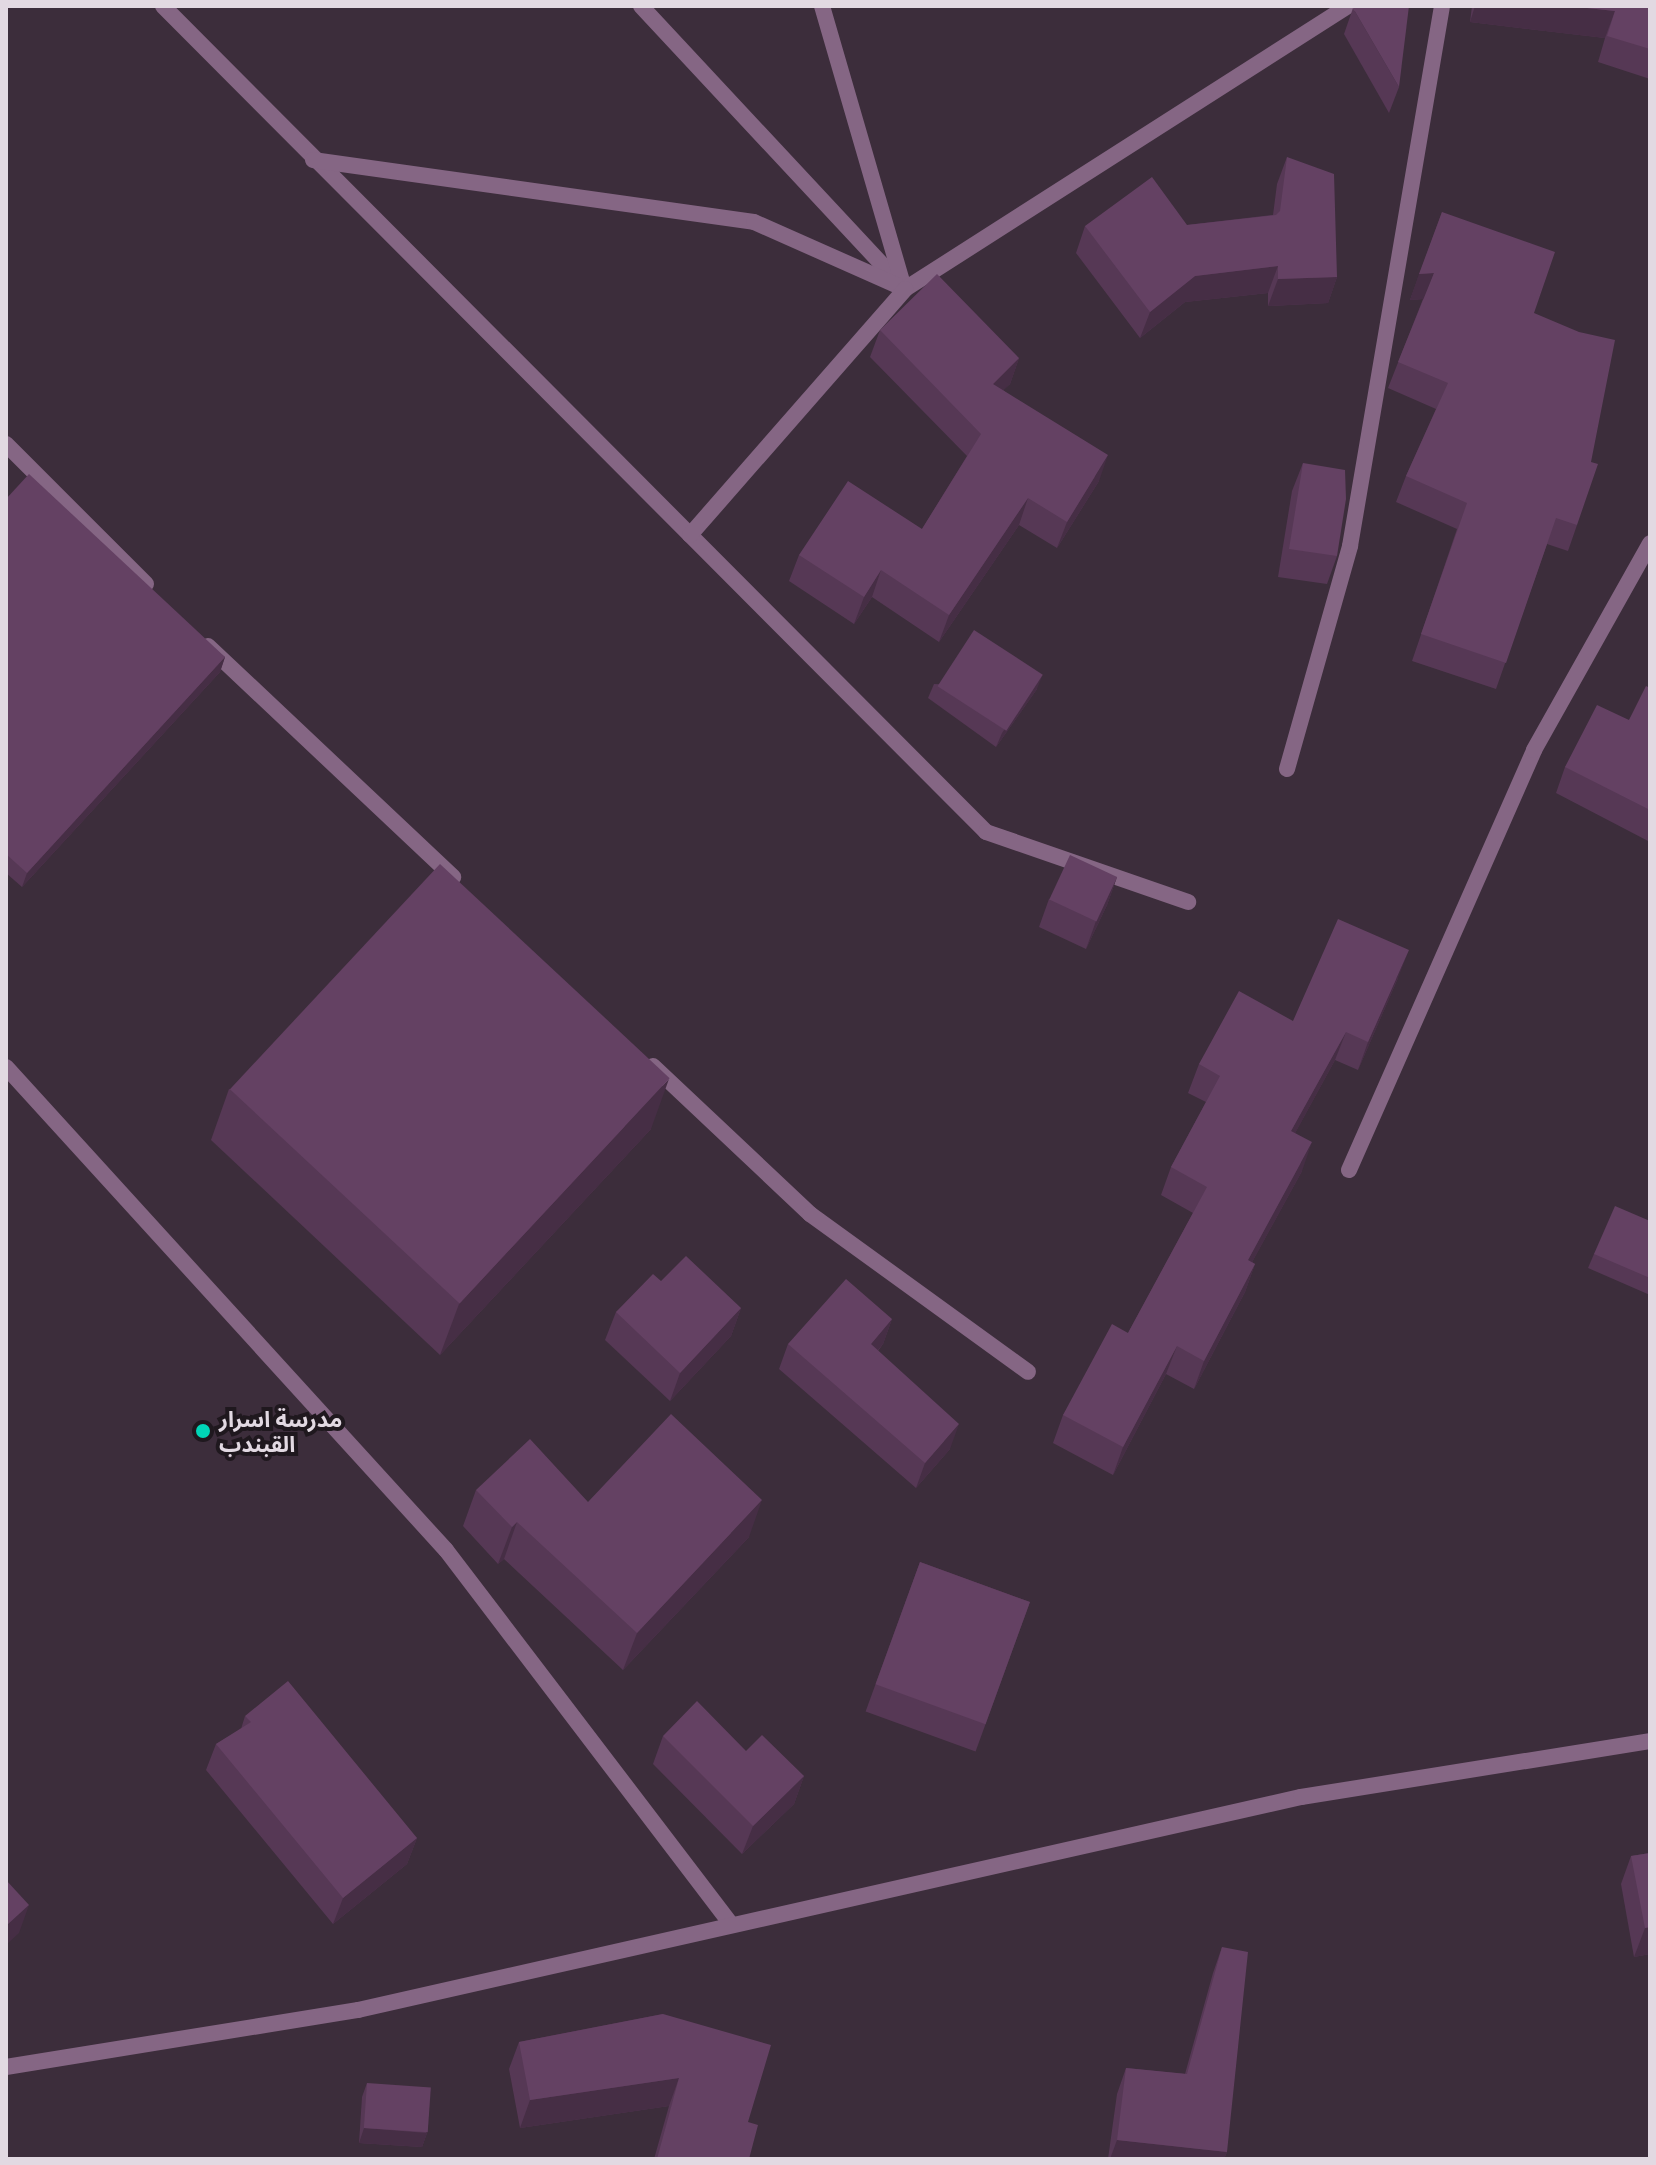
<!DOCTYPE html>
<meta charset="utf-8">
<style>
body{margin:0}
#map{position:relative;width:1656px;height:2165px;overflow:hidden;background:#3c2d3b;font-family:"Playfair Display","Noto Sans Arabic",serif}
div>[style]{position:absolute}
[style*='--x']{left:calc(var(--x)*1px);top:calc(var(--y)*1px);width:calc(var(--w)*1px);rotate:calc(var(--a)*1deg)}
.lane>*{height:16px;margin:-8px;padding:0 8px;transform-origin:8px;border-radius:8px;background:#856684}
.street>*{height:16px;margin:-8px;padding:0 8px;transform-origin:8px;border-radius:8px;background:#856684}
.wall>*{inset:0;background:#563855;transform-origin:0 0}
.shaded-wall>*{inset:0;background:#462e45}
.building>*{inset:0;background:#644163;transform-origin:0 0}
.dots>*{width:22px;height:22px;translate:-50% -50%;box-sizing:border-box;border:4px solid #1f181e;border-radius:50%}
span{translate:-50% -50%;white-space:nowrap;text-align:center;line-height:1.15;-webkit-text-stroke:8px #1f181e;paint-order:stroke}
.poi-label{font-size:22px;color:#e2d9e2;font-weight:700}
.left{translate:0 -50%;text-align:left}
.frame{position:absolute;inset:0;border:8px solid #e2d9e2;pointer-events:none}
</style>
<div id="map">
<div class="lane">
<i style="--x:163;--y:6;--w:1166;--a:45.1"></i>
<i style="--x:986;--y:832;--w:214;--a:19.1"></i>
<i style="--x:641;--y:6;--w:377;--a:47"></i>
<i style="--x:822;--y:6;--w:290;--a:73.8"></i>
<i style="--x:313;--y:160;--w:445;--a:8"></i>
<i style="--x:754;--y:222;--w:165;--a:23.9"></i>
<i style="--x:905;--y:289;--w:526;--a:-32.57"></i>
<i style="--x:6;--y:444;--w:198;--a:45"></i>
<i style="--x:690;--y:535;--w:327;--a:-48.8"></i>
<i style="--x:208;--y:646;--w:337;--a:43.3"></i>
<i style="--x:653;--y:1066;--w:216;--a:43.3"></i>
<i style="--x:810;--y:1214;--w:269;--a:35.9"></i>
<i style="--x:6;--y:1067;--w:653;--a:47.67"></i>
<i style="--x:446;--y:1550;--w:470;--a:52.7"></i>
</div>
<div class="street">
<i style="--x:1287;--y:769;--w:232;--a:-74.2"></i>
<i style="--x:1350;--y:546;--w:548;--a:-80.33"></i>
<i style="--x:1349;--y:1170;--w:459;--a:-66.2"></i>
<i style="--x:1534;--y:750;--w:237;--a:-60.7"></i>
<i style="--x:6;--y:2067;--w:357;--a:-9.2"></i>
<i style="--x:358;--y:2010;--w:967;--a:-12.73"></i>
<i style="--x:1301;--y:1797;--w:353;--a:-9.1"></i>
</div>
<div class="wall">
<i style="clip-path:polygon(1472px 6px,1650px 6px,1650px 79px,1598px 62px,1605px 38px,1470px 22px)"></i>
<i style="clip-path:polygon(1353px 8px,1399px 87px,1389px 113px,1344px 34px)"></i>
<i style="clip-path:polygon(1287px 157px,1337px 277px,1328px 303px,1268px 306px,1268px 293px,1185px 302px,1140px 338px,1076px 253px,1085px 226px,1187px 225px,1273px 215px,1277px 184px)"></i>
<i style="clip-path:polygon(1442px 212px,1534px 313px,1577px 525px,1568px 551px,1547px 544px,1496px 689px,1412px 661px,1457px 529px,1396px 502px,1406px 476px,1436px 409px,1388px 388px,1423px 299px,1410px 300px)"></i>
<i style="clip-path:polygon(880px 330px,1019px 358px,1010px 384px,1003px 390px,1099px 481px,1057px 548px,1019px 525px,939px 642px,872px 597px,854px 624px,789px 581px,799px 555px,922px 529px,967px 456px,870px 357px)"></i>
<i style="clip-path:polygon(1303px 463px,1337px 556px,1327px 584px,1278px 577px,1292px 491px)"></i>
<i style="clip-path:polygon(6px 499px,225px 657px,220px 672px,22px 887px,6px 873px)"></i>
<i style="clip-path:polygon(934px 684px,1037px 689px,996px 747px,928px 698px)"></i>
<i style="clip-path:polygon(1650px 688px,1650px 842px,1556px 793px,1565px 767px,1629px 720px)"></i>
<i style="clip-path:polygon(1117px 877px,1107px 905px,1086px 949px,1039px 927px,1049px 899px)"></i>
<i style="clip-path:polygon(1398px 978px,1358px 1070px,1335px 1060px,1295px 1133px,1302px 1171px,1252px 1262px,1255px 1264px,1245px 1292px,1194px 1389px,1166px 1374px,1113px 1475px,1053px 1443px,1063px 1415px,1128px 1333px,1193px 1213px,1161px 1195px,1171px 1167px,1206px 1102px,1188px 1093px,1199px 1064px,1293px 1021px)"></i>
<i style="clip-path:polygon(229px 1089px,651px 1129px,440px 1355px,211px 1140px)"></i>
<i style="clip-path:polygon(1650px 1221px,1650px 1295px,1588px 1268px,1594px 1254px)"></i>
<i style="clip-path:polygon(661px 1281px,741px 1308px,731px 1336px,670px 1401px,605px 1340px,616px 1312px)"></i>
<i style="clip-path:polygon(892px 1319px,883px 1344px,878px 1351px,950px 1449px,916px 1488px,779px 1369px,788px 1344px)"></i>
<i style="clip-path:polygon(476px 1490px,588px 1502px,749px 1537px,623px 1670px,504px 1559px,498px 1564px,463px 1526px)"></i>
<i style="left:920px;top:1562px;width:117px;height:159px;rotate:20deg"></i>
<i style="clip-path:polygon(245px 1716px,417px 1838px,407px 1864px,333px 1924px,206px 1770px,216px 1744px,241px 1729px)"></i>
<i style="clip-path:polygon(663px 1736px,746px 1751px,804px 1776px,794px 1804px,742px 1854px,653px 1764px)"></i>
<i style="clip-path:polygon(1650px 1853px,1650px 1954px,1634px 1957px,1621px 1884px,1631px 1856px)"></i>
<i style="clip-path:polygon(1222px 1947px,1227px 2152px,1224px 2159px,1108px 2159px,1117px 2094px,1126px 2068px,1185px 2074px,1213px 1973px)"></i>
<i style="clip-path:polygon(663px 2014px,748px 2122px,749px 2159px,654px 2159px,669px 2106px,520px 2128px,509px 2069px,519px 2042px)"></i>
<i style="clip-path:polygon(367px 2083px,427px 2133px,422px 2147px,359px 2143px,362px 2097px)"></i>
</div>
<div class="shaded-wall">
<i style="clip-path:polygon(1475px 6px,1568px 6px,1615px 11px,1605px 38px,1470px 22px)"></i>
<i style="clip-path:polygon(1278px 266px,1268px 293px,1185px 302px,1140px 338px,1150px 312px,1195px 276px)"></i>
<i style="clip-path:polygon(1434px 273px,1425px 299px,1410px 300px,1419px 274px)"></i>
<i style="clip-path:polygon(1337px 277px,1328px 303px,1268px 306px,1278px 279px)"></i>
<i style="clip-path:polygon(1019px 358px,1010px 384px,983px 410px,993px 384px)"></i>
<i style="clip-path:polygon(1108px 455px,1099px 481px,1057px 548px,1067px 522px)"></i>
<i style="clip-path:polygon(1028px 498px,1019px 525px,939px 642px,949px 615px)"></i>
<i style="clip-path:polygon(881px 570px,872px 597px,854px 624px,864px 597px)"></i>
<i style="clip-path:polygon(225px 657px,220px 672px,22px 887px,27px 873px)"></i>
<i style="clip-path:polygon(1043px 674px,1037px 689px,996px 747px,1002px 733px)"></i>
<i style="clip-path:polygon(1117px 877px,1107px 905px,1086px 949px,1096px 921px)"></i>
<i style="clip-path:polygon(1409px 950px,1398px 978px,1358px 1070px,1368px 1042px)"></i>
<i style="clip-path:polygon(1346px 1032px,1335px 1060px,1281px 1159px,1291px 1131px)"></i>
<i style="clip-path:polygon(669px 1079px,651px 1129px,440px 1355px,459px 1304px)"></i>
<i style="clip-path:polygon(1312px 1142px,1302px 1171px,1238px 1288px,1248px 1260px)"></i>
<i style="clip-path:polygon(1255px 1264px,1245px 1292px,1194px 1389px,1204px 1361px)"></i>
<i style="clip-path:polygon(741px 1308px,731px 1336px,670px 1401px,680px 1373px)"></i>
<i style="clip-path:polygon(892px 1319px,883px 1344px,862px 1369px,871px 1344px)"></i>
<i style="clip-path:polygon(1177px 1346px,1166px 1374px,1113px 1475px,1123px 1447px)"></i>
<i style="clip-path:polygon(959px 1424px,950px 1449px,916px 1488px,925px 1463px)"></i>
<i style="clip-path:polygon(762px 1500px,749px 1537px,623px 1670px,637px 1633px)"></i>
<i style="clip-path:polygon(517px 1522px,504px 1559px,498px 1564px,512px 1527px)"></i>
<i style="clip-path:polygon(804px 1776px,794px 1804px,742px 1854px,753px 1826px)"></i>
<i style="clip-path:polygon(417px 1838px,407px 1864px,333px 1924px,343px 1898px)"></i>
<i style="clip-path:polygon(29px 1905px,19px 1933px,6px 1945px,6px 1926px)"></i>
<i style="clip-path:polygon(1650px 1927px,1650px 1954px,1634px 1957px,1645px 1928px)"></i>
<i style="clip-path:polygon(679px 2078px,669px 2106px,520px 2128px,530px 2100px)"></i>
<i style="clip-path:polygon(364px 2128px,427px 2133px,422px 2147px,359px 2143px)"></i>
<i style="clip-path:polygon(1117px 2140px,1227px 2152px,1224px 2159px,1110px 2159px)"></i>
</div>
<div class="building">
<i style="clip-path:polygon(1356px 6px,1409px 6px,1399px 87px,1353px 8px)"></i>
<i style="clip-path:polygon(1568px 6px,1650px 6px,1650px 49px,1607px 36px,1615px 11px)"></i>
<i style="clip-path:polygon(1287px 157px,1334px 174px,1337px 277px,1278px 279px,1278px 266px,1195px 276px,1150px 312px,1085px 226px,1152px 177px,1187px 225px,1276px 215px,1280px 211px)"></i>
<i style="clip-path:polygon(1442px 212px,1555px 252px,1534px 313px,1579px 332px,1615px 340px,1591px 462px,1598px 464px,1577px 525px,1556px 518px,1506px 663px,1421px 634px,1467px 503px,1406px 476px,1448px 383px,1398px 362px,1434px 273px,1419px 274px)"></i>
<i style="clip-path:polygon(937px 274px,1019px 358px,993px 384px,1108px 455px,1067px 522px,1028px 498px,949px 615px,881px 570px,864px 597px,799px 555px,848px 481px,922px 529px,981px 434px,880px 330px)"></i>
<i style="clip-path:polygon(1303px 463px,1345px 470px,1346px 499px,1337px 556px,1289px 549px)"></i>
<i style="clip-path:polygon(29px 474px,225px 657px,27px 873px,6px 854px,6px 499px)"></i>
<i style="left:974px;top:630px;width:82px;height:67px;rotate:33deg"></i>
<i style="clip-path:polygon(1646px 686px,1650px 688px,1650px 810px,1565px 767px,1597px 705px,1629px 720px)"></i>
<i style="left:1070px;top:855px;width:52px;height:49px;rotate:25deg"></i>
<i style="left:440px;top:864px;width:314px;height:308px;rotate:43deg"></i>
<i style="clip-path:polygon(1338px 919px,1409px 950px,1368px 1042px,1346px 1032px,1291px 1131px,1312px 1142px,1248px 1260px,1255px 1264px,1204px 1361px,1177px 1346px,1123px 1447px,1063px 1415px,1112px 1324px,1128px 1333px,1207px 1187px,1171px 1167px,1220px 1076px,1199px 1064px,1239px 991px,1293px 1021px)"></i>
<i style="clip-path:polygon(1615px 1206px,1650px 1221px,1650px 1278px,1594px 1254px)"></i>
<i style="clip-path:polygon(686px 1256px,741px 1308px,680px 1373px,616px 1312px,653px 1274px,661px 1281px)"></i>
<i style="clip-path:polygon(846px 1279px,892px 1319px,871px 1344px,959px 1424px,925px 1463px,788px 1344px)"></i>
<i style="clip-path:polygon(671px 1414px,762px 1500px,637px 1633px,517px 1522px,512px 1527px,476px 1490px,530px 1439px,588px 1502px)"></i>
<i style="left:920px;top:1562px;width:117px;height:130px;rotate:20deg"></i>
<i style="clip-path:polygon(288px 1681px,417px 1838px,343px 1898px,216px 1744px,251px 1722px,245px 1716px)"></i>
<i style="clip-path:polygon(697px 1701px,746px 1751px,762px 1735px,804px 1776px,753px 1826px,663px 1736px)"></i>
<i style="clip-path:polygon(1650px 1853px,1650px 1927px,1645px 1928px,1631px 1856px)"></i>
<i style="clip-path:polygon(6px 1880px,29px 1905px,6px 1926px)"></i>
<i style="clip-path:polygon(1222px 1947px,1248px 1952px,1227px 2152px,1117px 2140px,1126px 2068px,1187px 2074px)"></i>
<i style="clip-path:polygon(663px 2014px,771px 2045px,748px 2122px,758px 2125px,749px 2159px,657px 2159px,679px 2078px,530px 2100px,519px 2042px)"></i>
<i style="left:367px;top:2083px;width:64px;height:45px;rotate:4deg"></i>
</div>
<div class="dots">
<i style="left:203px;top:1431px;background:#00d5b7"></i>
</div>
<div class="poi-label">
<span class="left" style="left:219px;top:1431px">مدرسة اسرار<br>القبندب</span>
</div>
<div class="frame"></div>
</div>
